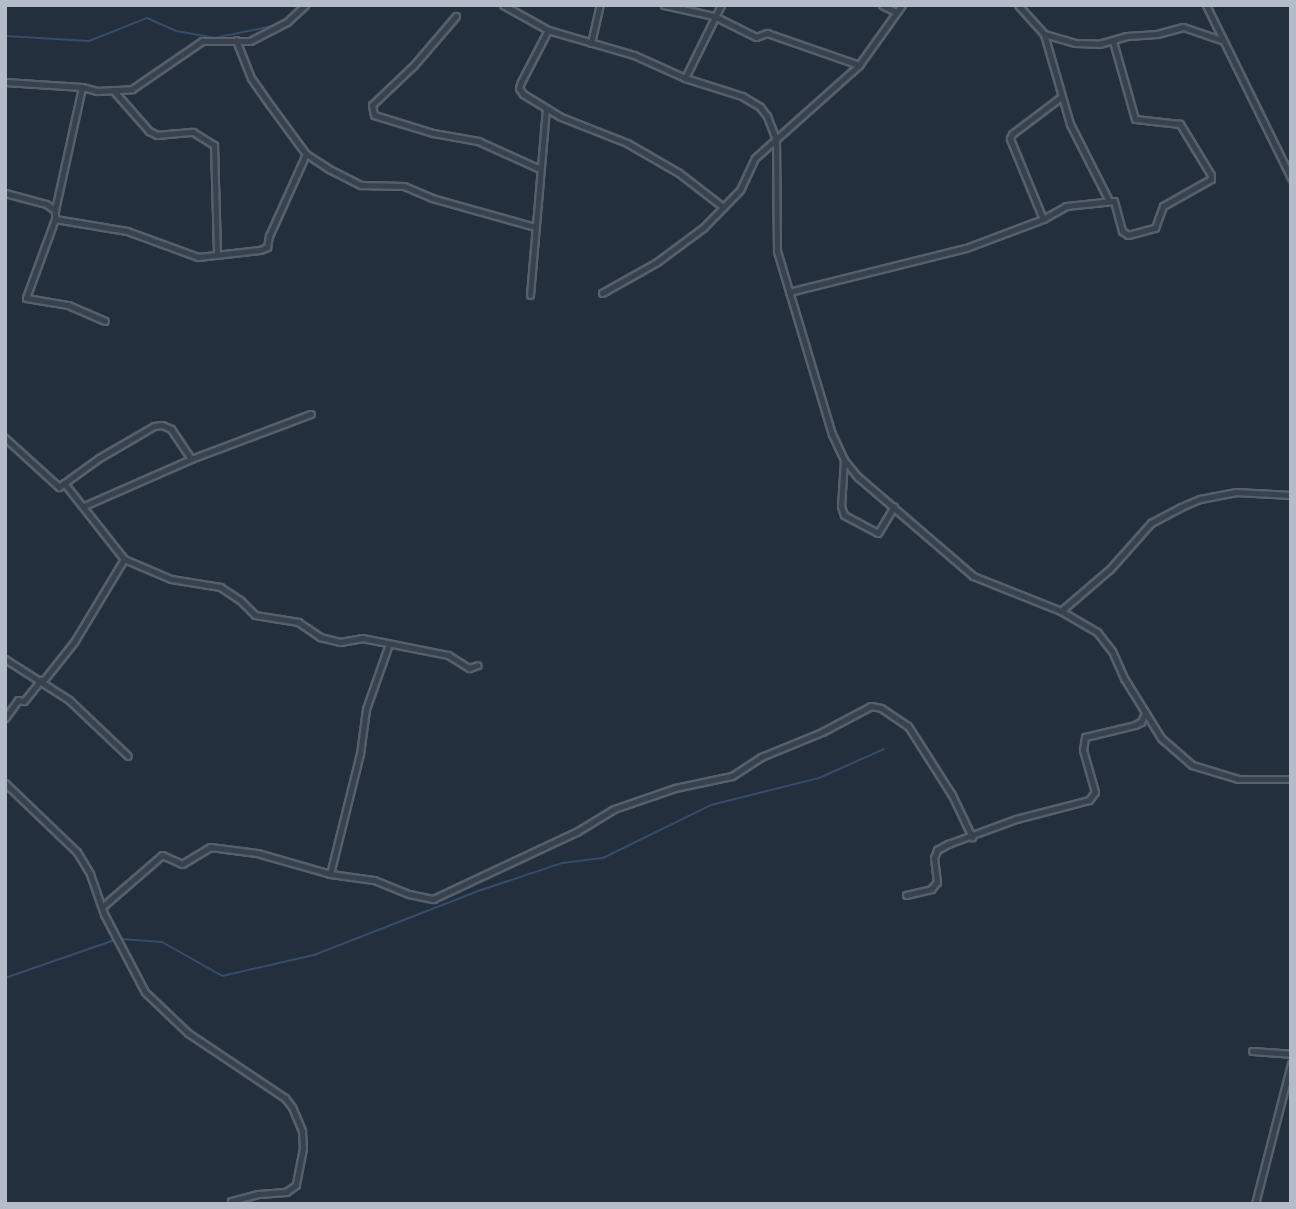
<!DOCTYPE html>
<style>
body{margin:0}
#map{position:relative;width:1296px;height:1209px;overflow:hidden;background:#242f3e;font-family:Montserrat,sans-serif}
div>[style]{position:absolute}
[style*='--x']{left:calc(var(--x)*1px);top:calc(var(--y)*1px);width:calc(var(--w)*1px);rotate:calc(var(--a)*1deg)}
.stream>*{height:2px;margin:-1px;padding:0 1px;transform-origin:1px;border-radius:1px;background:#394c67}
.roads{filter:drop-shadow(2px 0 #565f6c) drop-shadow(-2px 0 #565f6c) drop-shadow(0 2px #565f6c) drop-shadow(0 -2px #565f6c)}
.street>*{height:5px;margin:-2.5px;padding:0 2.5px;transform-origin:2.5px;border-radius:2.5px;background:#38414e}
span{translate:-50% -50%;white-space:nowrap;text-align:center;line-height:1.15;-webkit-text-stroke:7px #1d2633;paint-order:stroke}
.frame{position:absolute;inset:0;border:7px solid #b4bcc9;pointer-events:none}
</style>
<div id="map">
<div class="stream">
<i style="--x:5;--y:36;--w:84;--a:3.4"></i>
<i style="--x:89;--y:41;--w:62;--a:-21.6"></i>
<i style="--x:147;--y:18;--w:32;--a:24"></i>
<i style="--x:176;--y:31;--w:39;--a:10"></i>
<i style="--x:214;--y:38;--w:60;--a:-11.5"></i>
<i style="--x:121;--y:939;--w:41;--a:4.2"></i>
<i style="--x:162;--y:942;--w:69;--a:29.5"></i>
<i style="--x:222;--y:976;--w:94;--a:-12.9"></i>
<i style="--x:314;--y:955;--w:179;--a:-21.3"></i>
<i style="--x:481;--y:890;--w:85;--a:-18.4"></i>
<i style="--x:562;--y:863;--w:41;--a:-7"></i>
<i style="--x:603;--y:858;--w:120;--a:-26.1"></i>
<i style="--x:711;--y:805;--w:111;--a:-14"></i>
<i style="--x:819;--y:778;--w:71;--a:-24"></i>
<i style="--x:5;--y:978;--w:116;--a:-19.1"></i>
</div>
<div class="roads">
<div class="street">
<i style="--x:503;--y:5;--w:51;--a:29.1"></i>
<i style="--x:548;--y:30;--w:90;--a:16.2"></i>
<i style="--x:634;--y:55;--w:56;--a:24.3"></i>
<i style="--x:685;--y:78;--w:60;--a:17.5"></i>
<i style="--x:742;--y:96;--w:21;--a:31"></i>
<i style="--x:760;--y:107;--w:11;--a:52"></i>
<i style="--x:767;--y:116;--w:25;--a:69"></i>
<i style="--x:776;--y:139;--w:112;--a:89.5"></i>
<i style="--x:777;--y:251;--w:191;--a:73.3"></i>
<i style="--x:832;--y:434;--w:29;--a:65"></i>
<i style="--x:844;--y:460;--w:22;--a:51"></i>
<i style="--x:858;--y:477;--w:152;--a:40.7"></i>
<i style="--x:973;--y:576;--w:95;--a:21.7"></i>
<i style="--x:1061;--y:611;--w:42;--a:30.3"></i>
<i style="--x:1097;--y:632;--w:24;--a:52"></i>
<i style="--x:1112;--y:651;--w:30;--a:66"></i>
<i style="--x:1124;--y:678;--w:70;--a:58.3"></i>
<i style="--x:1161;--y:738;--w:41;--a:41.1"></i>
<i style="--x:1192;--y:765;--w:48;--a:16.9"></i>
<i style="--x:1238;--y:779;--w:53;--a:0"></i>
<i style="--x:664;--y:5;--w:51;--a:12.4"></i>
<i style="--x:714;--y:16;--w:47;--a:26.6"></i>
<i style="--x:756;--y:37;--w:12;--a:-20"></i>
<i style="--x:767;--y:33;--w:97;--a:19.2"></i>
<i style="--x:882;--y:5;--w:16;--a:27"></i>
<i style="--x:1018;--y:5;--w:39;--a:48"></i>
<i style="--x:1044;--y:34;--w:32;--a:16"></i>
<i style="--x:1075;--y:43;--w:24;--a:2"></i>
<i style="--x:1099;--y:44;--w:29;--a:-16"></i>
<i style="--x:1127;--y:36;--w:30;--a:-4"></i>
<i style="--x:1157;--y:34;--w:27;--a:-15"></i>
<i style="--x:1183;--y:27;--w:40;--a:18.9"></i>
<i style="--x:1206;--y:5;--w:193;--a:63.8"></i>
<i style="--x:456;--y:16;--w:65;--a:130.6"></i>
<i style="--x:414;--y:65;--w:58;--a:136.4"></i>
<i style="--x:372;--y:105;--w:10;--a:79"></i>
<i style="--x:374;--y:115;--w:62;--a:17"></i>
<i style="--x:433;--y:133;--w:46;--a:10.1"></i>
<i style="--x:478;--y:141;--w:68;--a:24.3"></i>
<i style="--x:548;--y:30;--w:59;--a:117.4"></i>
<i style="--x:521;--y:82;--w:6;--a:108"></i>
<i style="--x:519;--y:88;--w:7;--a:56"></i>
<i style="--x:523;--y:94;--w:44;--a:31.2"></i>
<i style="--x:561;--y:117;--w:71;--a:21.5"></i>
<i style="--x:627;--y:143;--w:60;--a:30"></i>
<i style="--x:679;--y:173;--w:56;--a:37.7"></i>
<i style="--x:1044;--y:34;--w:94;--a:73.9"></i>
<i style="--x:1070;--y:124;--w:84;--a:63.1"></i>
<i style="--x:236;--y:40;--w:41;--a:68.5"></i>
<i style="--x:251;--y:78;--w:33;--a:55"></i>
<i style="--x:270;--y:105;--w:61;--a:53.7"></i>
<i style="--x:306;--y:154;--w:27;--a:33"></i>
<i style="--x:329;--y:169;--w:36;--a:27"></i>
<i style="--x:361;--y:185;--w:43;--a:1.3"></i>
<i style="--x:404;--y:186;--w:30;--a:23"></i>
<i style="--x:432;--y:198;--w:107;--a:15.7"></i>
<i style="--x:591;--y:43;--w:39;--a:-77"></i>
<i style="--x:685;--y:78;--w:81;--a:-63.7"></i>
<i style="--x:5;--y:82;--w:77;--a:3.7"></i>
<i style="--x:82;--y:87;--w:16;--a:15"></i>
<i style="--x:97;--y:91;--w:35;--a:-3"></i>
<i style="--x:132;--y:89;--w:85;--a:-34.4"></i>
<i style="--x:202;--y:41;--w:48;--a:0"></i>
<i style="--x:250;--y:41;--w:42;--a:-27.2"></i>
<i style="--x:287;--y:22;--w:25;--a:-43"></i>
<i style="--x:113;--y:90;--w:55;--a:48.7"></i>
<i style="--x:149;--y:131;--w:9;--a:27"></i>
<i style="--x:157;--y:135;--w:36;--a:-5"></i>
<i style="--x:193;--y:132;--w:25;--a:32"></i>
<i style="--x:214;--y:145;--w:110;--a:88.4"></i>
<i style="--x:5;--y:193;--w:42;--a:15"></i>
<i style="--x:46;--y:204;--w:11;--a:34"></i>
<i style="--x:55;--y:210;--w:9;--a:90"></i>
<i style="--x:55;--y:219;--w:73;--a:9.5"></i>
<i style="--x:127;--y:231;--w:76;--a:20.1"></i>
<i style="--x:198;--y:257;--w:62;--a:-6.4"></i>
<i style="--x:260;--y:250;--w:8;--a:-23"></i>
<i style="--x:267;--y:247;--w:11;--a:-80"></i>
<i style="--x:269;--y:236;--w:90;--a:-65.7"></i>
<i style="--x:55;--y:210;--w:126;--a:-77.6"></i>
<i style="--x:55;--y:219;--w:84;--a:110.2"></i>
<i style="--x:26;--y:298;--w:43;--a:9.5"></i>
<i style="--x:68;--y:305;--w:40;--a:23.4"></i>
<i style="--x:1043;--y:219;--w:87;--a:-112.4"></i>
<i style="--x:1010;--y:139;--w:5;--a:-68"></i>
<i style="--x:1012;--y:134;--w:61;--a:-37.1"></i>
<i style="--x:789;--y:292;--w:182;--a:-14"></i>
<i style="--x:966;--y:248;--w:82;--a:-20.6"></i>
<i style="--x:1043;--y:219;--w:26;--a:-29"></i>
<i style="--x:1066;--y:206;--w:48;--a:-5.9"></i>
<i style="--x:1114;--y:201;--w:31;--a:75"></i>
<i style="--x:1122;--y:231;--w:7;--a:34"></i>
<i style="--x:1128;--y:235;--w:28;--a:-15"></i>
<i style="--x:1155;--y:228;--w:23;--a:-70"></i>
<i style="--x:1163;--y:206;--w:55;--a:-29.4"></i>
<i style="--x:1211;--y:179;--w:4;--a:-90"></i>
<i style="--x:1211;--y:175;--w:60;--a:-121.3"></i>
<i style="--x:1180;--y:124;--w:45;--a:-173.7"></i>
<i style="--x:1135;--y:119;--w:81;--a:-105.8"></i>
<i style="--x:602;--y:293;--w:63;--a:-29.4"></i>
<i style="--x:657;--y:262;--w:57;--a:-36.5"></i>
<i style="--x:703;--y:228;--w:53;--a:-45.8"></i>
<i style="--x:740;--y:190;--w:35;--a:-65"></i>
<i style="--x:755;--y:158;--w:140;--a:-41.8"></i>
<i style="--x:859;--y:65;--w:74;--a:-54.4"></i>
<i style="--x:530;--y:295;--w:187;--a:-85.1"></i>
<i style="--x:5;--y:438;--w:73;--a:42.2"></i>
<i style="--x:59;--y:487;--w:49;--a:-35.9"></i>
<i style="--x:99;--y:458;--w:64;--a:-30.2"></i>
<i style="--x:154;--y:426;--w:8;--a:-7"></i>
<i style="--x:162;--y:425;--w:10;--a:24"></i>
<i style="--x:171;--y:429;--w:36;--a:56"></i>
<i style="--x:844;--y:460;--w:46;--a:93.7"></i>
<i style="--x:841;--y:506;--w:9;--a:72"></i>
<i style="--x:844;--y:515;--w:38;--a:28"></i>
<i style="--x:878;--y:533;--w:31;--a:-59"></i>
<i style="--x:64;--y:483;--w:97;--a:51.7"></i>
<i style="--x:124;--y:559;--w:51;--a:23.1"></i>
<i style="--x:171;--y:579;--w:50;--a:9.3"></i>
<i style="--x:220;--y:587;--w:24;--a:33"></i>
<i style="--x:240;--y:600;--w:21;--a:45"></i>
<i style="--x:255;--y:615;--w:44;--a:9.2"></i>
<i style="--x:298;--y:622;--w:27;--a:34"></i>
<i style="--x:320;--y:637;--w:21;--a:14"></i>
<i style="--x:340;--y:642;--w:22;--a:-10"></i>
<i style="--x:362;--y:638;--w:88;--a:11.2"></i>
<i style="--x:448;--y:655;--w:25;--a:32"></i>
<i style="--x:469;--y:668;--w:9;--a:-18"></i>
<i style="--x:84;--y:506;--w:117;--a:-23.7"></i>
<i style="--x:191;--y:459;--w:128;--a:-20.6"></i>
<i style="--x:1061;--y:611;--w:65;--a:-40.6"></i>
<i style="--x:1110;--y:569;--w:62;--a:-48.3"></i>
<i style="--x:1151;--y:523;--w:34;--a:-28"></i>
<i style="--x:1181;--y:507;--w:21;--a:-23"></i>
<i style="--x:1200;--y:499;--w:37;--a:-11"></i>
<i style="--x:1236;--y:492;--w:55;--a:3.1"></i>
<i style="--x:5;--y:659;--w:76;--a:32.6"></i>
<i style="--x:69;--y:700;--w:81;--a:43.5"></i>
<i style="--x:43;--y:681;--w:50;--a:-51.5"></i>
<i style="--x:74;--y:642;--w:97;--a:-58.9"></i>
<i style="--x:5;--y:718;--w:22;--a:-54"></i>
<i style="--x:18;--y:700;--w:6;--a:9"></i>
<i style="--x:24;--y:701;--w:27;--a:-51"></i>
<i style="--x:5;--y:783;--w:100;--a:43.8"></i>
<i style="--x:77;--y:852;--w:26;--a:59"></i>
<i style="--x:90;--y:874;--w:42;--a:70.7"></i>
<i style="--x:104;--y:914;--w:88;--a:62.3"></i>
<i style="--x:145;--y:992;--w:59;--a:43.6"></i>
<i style="--x:188;--y:1033;--w:117;--a:33.8"></i>
<i style="--x:285;--y:1098;--w:11;--a:52"></i>
<i style="--x:292;--y:1107;--w:26;--a:67"></i>
<i style="--x:302;--y:1131;--w:17;--a:87"></i>
<i style="--x:303;--y:1148;--w:38;--a:101"></i>
<i style="--x:296;--y:1185;--w:12;--a:145"></i>
<i style="--x:286;--y:1192;--w:28;--a:176"></i>
<i style="--x:258;--y:1194;--w:28;--a:165"></i>
<i style="--x:231;--y:1201;--w:3;--a:90"></i>
<i style="--x:330;--y:874;--w:124;--a:-76"></i>
<i style="--x:360;--y:754;--w:45;--a:-82.4"></i>
<i style="--x:366;--y:709;--w:69;--a:-70.5"></i>
<i style="--x:906;--y:895;--w:26;--a:-13"></i>
<i style="--x:931;--y:889;--w:9;--a:-49"></i>
<i style="--x:937;--y:882;--w:24;--a:-97"></i>
<i style="--x:934;--y:858;--w:9;--a:-69"></i>
<i style="--x:937;--y:850;--w:13;--a:-29"></i>
<i style="--x:948;--y:844;--w:72;--a:-20.2"></i>
<i style="--x:1016;--y:819;--w:75;--a:-14.6"></i>
<i style="--x:1089;--y:800;--w:10;--a:-53"></i>
<i style="--x:1095;--y:792;--w:44;--a:-105.9"></i>
<i style="--x:1083;--y:750;--w:13;--a:-81"></i>
<i style="--x:1085;--y:737;--w:51;--a:-13.5"></i>
<i style="--x:1135;--y:725;--w:7;--a:-27"></i>
<i style="--x:1141;--y:722;--w:10;--a:-66"></i>
<i style="--x:102;--y:907;--w:79;--a:-40.9"></i>
<i style="--x:162;--y:855;--w:22;--a:24"></i>
<i style="--x:182;--y:864;--w:33;--a:-31"></i>
<i style="--x:210;--y:847;--w:47;--a:7.3"></i>
<i style="--x:257;--y:853;--w:76;--a:16"></i>
<i style="--x:330;--y:874;--w:44;--a:7.8"></i>
<i style="--x:374;--y:880;--w:38;--a:22"></i>
<i style="--x:409;--y:894;--w:25;--a:12"></i>
<i style="--x:433;--y:899;--w:160;--a:-25.1"></i>
<i style="--x:578;--y:831;--w:42;--a:-31.4"></i>
<i style="--x:614;--y:809;--w:65;--a:-19"></i>
<i style="--x:675;--y:788;--w:58;--a:-11.9"></i>
<i style="--x:732;--y:776;--w:35;--a:-33"></i>
<i style="--x:761;--y:757;--w:66;--a:-22.3"></i>
<i style="--x:822;--y:732;--w:55;--a:-28"></i>
<i style="--x:871;--y:706;--w:10;--a:11"></i>
<i style="--x:881;--y:708;--w:32;--a:34"></i>
<i style="--x:908;--y:726;--w:82;--a:57.5"></i>
<i style="--x:952;--y:795;--w:47;--a:64.5"></i>
<i style="--x:1252;--y:1051;--w:39;--a:4"></i>
<i style="--x:1255;--y:1204;--w:145;--a:-75.6"></i>
</div>
</div>
<div class="frame"></div>
</div>
